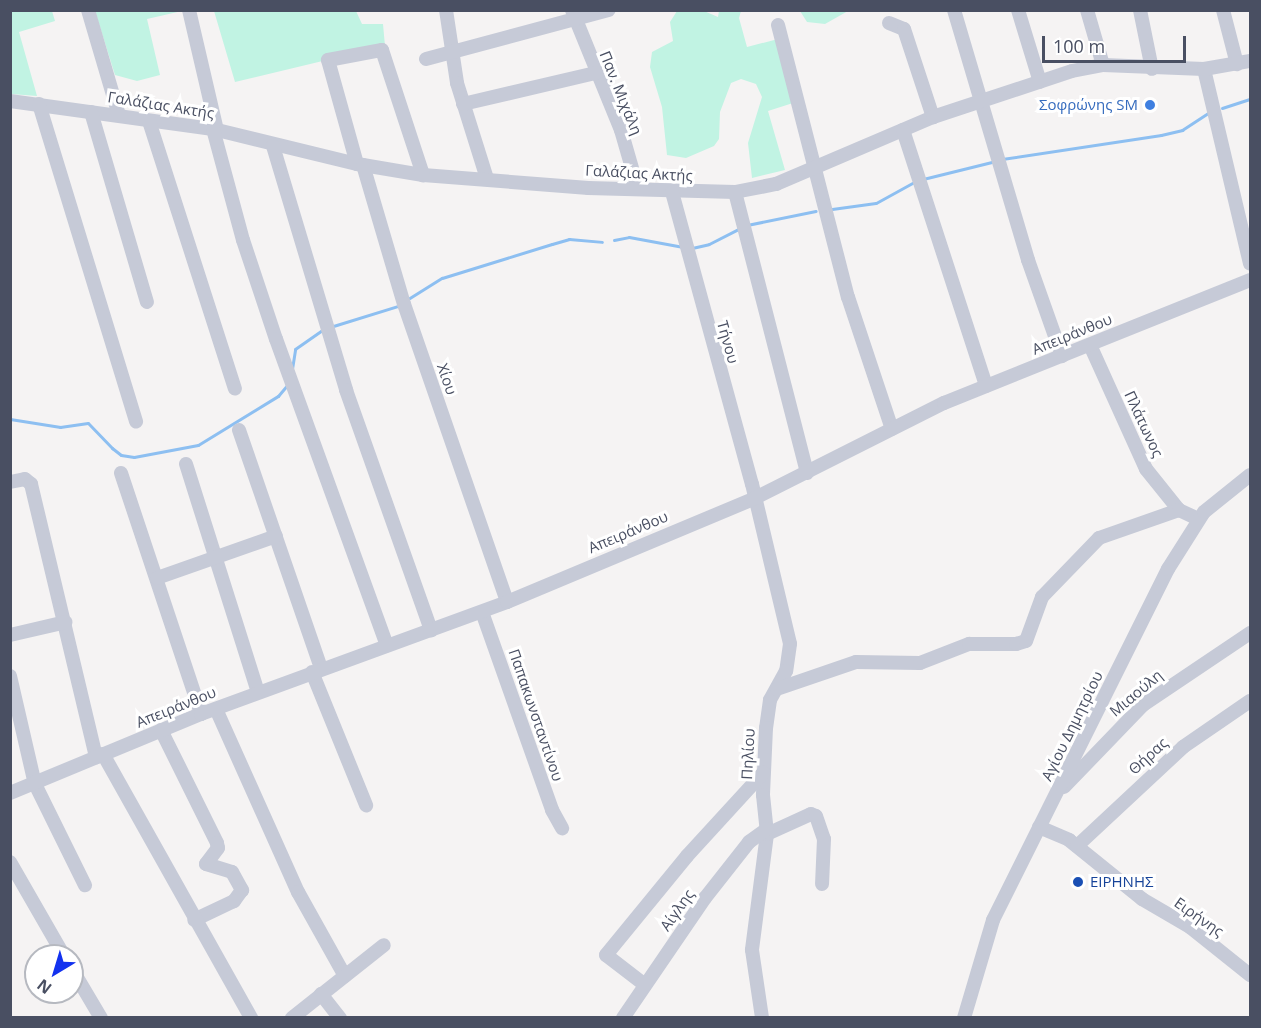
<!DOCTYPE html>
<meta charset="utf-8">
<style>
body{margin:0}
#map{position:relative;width:1261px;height:1028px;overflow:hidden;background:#f5f3f3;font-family:"Open Sans",sans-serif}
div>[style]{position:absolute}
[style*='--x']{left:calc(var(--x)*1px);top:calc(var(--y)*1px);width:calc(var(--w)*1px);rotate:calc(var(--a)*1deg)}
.green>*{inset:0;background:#c1f3e3}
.stream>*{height:3px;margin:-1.5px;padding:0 1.5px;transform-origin:1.5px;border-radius:1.5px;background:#8dbff1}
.minor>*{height:14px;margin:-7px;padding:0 7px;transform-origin:7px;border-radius:7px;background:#c6cad7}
.dots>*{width:16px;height:16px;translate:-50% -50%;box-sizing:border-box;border:3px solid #fff;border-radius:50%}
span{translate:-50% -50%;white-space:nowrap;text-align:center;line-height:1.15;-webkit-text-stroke:6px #fff;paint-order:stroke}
.street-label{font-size:15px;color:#494f62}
.shop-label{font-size:15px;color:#366cbe}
.right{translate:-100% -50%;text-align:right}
.transit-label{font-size:15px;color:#164399}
.left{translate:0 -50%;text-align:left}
.frame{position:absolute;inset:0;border:12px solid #494f62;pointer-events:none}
.north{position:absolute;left:24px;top:944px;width:60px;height:60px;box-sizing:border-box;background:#fff;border:2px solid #b6b9c0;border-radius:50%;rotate:218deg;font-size:16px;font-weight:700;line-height:24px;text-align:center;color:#494f62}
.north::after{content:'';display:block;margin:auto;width:21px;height:27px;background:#1332ef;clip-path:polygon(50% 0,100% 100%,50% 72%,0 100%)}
.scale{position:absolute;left:1042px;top:36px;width:144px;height:27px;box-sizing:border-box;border:3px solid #494f62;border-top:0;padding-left:8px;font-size:18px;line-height:21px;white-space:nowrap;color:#494f62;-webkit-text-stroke:4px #fff;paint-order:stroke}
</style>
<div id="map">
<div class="green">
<i style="clip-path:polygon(10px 11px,52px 11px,55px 21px,19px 32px,37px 96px,11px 94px)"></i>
<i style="clip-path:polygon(95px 11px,182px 11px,147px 19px,160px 75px,137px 81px,115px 75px)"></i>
<i style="clip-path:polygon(214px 11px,356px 11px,362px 24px,383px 24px,385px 46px,235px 82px)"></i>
<i style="clip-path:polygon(677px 11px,704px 11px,718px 17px,719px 11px,741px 11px,739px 18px,747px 47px,778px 39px,793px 103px,768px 111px,785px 170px,752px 178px,748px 143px,762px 97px,756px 84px,741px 79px,731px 83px,720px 112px,719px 139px,714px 146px,686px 158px,667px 155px,662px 107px,650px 67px,652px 52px,673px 41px,670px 22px)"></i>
<i style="clip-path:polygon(800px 11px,848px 11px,825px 24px,807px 22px)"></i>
</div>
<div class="stream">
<i style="--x:1222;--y:108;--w:29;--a:-18"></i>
<i style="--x:1002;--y:159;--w:161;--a:-8.6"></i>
<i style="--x:1161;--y:135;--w:22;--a:-13"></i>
<i style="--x:1182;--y:130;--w:31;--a:-33"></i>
<i style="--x:923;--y:179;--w:75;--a:-13.9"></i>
<i style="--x:832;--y:209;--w:44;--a:-7.8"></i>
<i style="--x:876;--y:203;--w:43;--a:-28.9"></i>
<i style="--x:747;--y:225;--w:70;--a:-11.5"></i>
<i style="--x:614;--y:240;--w:15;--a:-11"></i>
<i style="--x:629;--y:237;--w:55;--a:10.5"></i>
<i style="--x:692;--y:248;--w:17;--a:-13"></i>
<i style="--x:709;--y:244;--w:36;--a:-27"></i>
<i style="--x:408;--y:299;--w:40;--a:-32"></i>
<i style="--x:442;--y:278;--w:115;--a:-17.2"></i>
<i style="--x:552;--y:244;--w:18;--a:-16"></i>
<i style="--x:569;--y:239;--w:33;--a:5"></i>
<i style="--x:330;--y:327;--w:74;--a:-17.2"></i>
<i style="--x:292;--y:369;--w:20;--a:-81"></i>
<i style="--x:295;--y:349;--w:35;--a:-35"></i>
<i style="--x:10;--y:419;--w:51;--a:9.1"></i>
<i style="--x:60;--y:427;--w:28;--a:-8"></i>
<i style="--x:88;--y:423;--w:35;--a:46"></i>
<i style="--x:112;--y:448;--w:11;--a:38"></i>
<i style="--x:121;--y:455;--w:13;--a:9"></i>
<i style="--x:134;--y:457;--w:65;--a:-10.6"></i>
<i style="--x:198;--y:445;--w:94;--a:-31.5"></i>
<i style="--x:278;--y:396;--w:16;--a:-50"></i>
</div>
<div class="minor">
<i style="--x:88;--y:10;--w:109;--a:73.6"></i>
<i style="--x:189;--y:10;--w:123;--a:76.9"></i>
<i style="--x:446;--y:10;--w:74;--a:81.4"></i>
<i style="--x:457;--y:83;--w:101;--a:72.6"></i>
<i style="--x:572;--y:10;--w:130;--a:67.8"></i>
<i style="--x:621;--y:130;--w:61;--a:73.9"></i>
<i style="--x:954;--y:10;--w:261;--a:73.5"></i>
<i style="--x:1028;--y:260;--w:102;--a:70.5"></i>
<i style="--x:1018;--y:10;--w:75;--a:73"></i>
<i style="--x:1087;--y:10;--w:57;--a:73.8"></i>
<i style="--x:1140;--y:10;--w:60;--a:78.5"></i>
<i style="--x:1223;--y:10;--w:56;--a:75.5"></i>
<i style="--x:889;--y:23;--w:16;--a:22"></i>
<i style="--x:904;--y:29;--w:93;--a:71.8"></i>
<i style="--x:778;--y:25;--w:281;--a:75.6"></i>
<i style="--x:848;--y:297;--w:139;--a:71.6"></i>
<i style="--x:426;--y:59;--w:189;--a:-15"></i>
<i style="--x:1204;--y:69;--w:200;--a:76.7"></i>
<i style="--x:10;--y:101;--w:205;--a:7.9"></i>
<i style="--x:213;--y:129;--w:148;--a:13.7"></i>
<i style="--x:357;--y:164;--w:67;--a:9.5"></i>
<i style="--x:423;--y:175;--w:166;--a:4.5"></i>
<i style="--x:588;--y:188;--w:147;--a:1.6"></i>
<i style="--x:735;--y:192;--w:42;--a:-11"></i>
<i style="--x:776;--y:184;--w:171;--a:-23.1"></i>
<i style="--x:933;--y:117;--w:146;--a:-18.3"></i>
<i style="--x:1072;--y:71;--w:32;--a:-11"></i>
<i style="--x:1103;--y:65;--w:101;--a:2.3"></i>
<i style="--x:1204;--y:69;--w:47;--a:-9.9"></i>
<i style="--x:39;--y:104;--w:332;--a:73"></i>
<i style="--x:463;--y:104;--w:136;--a:-13.2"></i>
<i style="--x:91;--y:112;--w:198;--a:73.6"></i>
<i style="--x:149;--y:121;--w:281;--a:72.2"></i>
<i style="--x:213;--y:129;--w:115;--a:74.9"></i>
<i style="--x:243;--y:240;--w:104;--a:71.6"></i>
<i style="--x:276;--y:339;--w:326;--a:70.1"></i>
<i style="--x:903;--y:130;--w:269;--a:72"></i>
<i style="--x:273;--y:146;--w:255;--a:73.3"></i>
<i style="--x:346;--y:390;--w:255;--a:70.5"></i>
<i style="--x:357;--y:164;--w:108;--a:-105.6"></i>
<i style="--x:328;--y:60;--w:55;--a:-10.5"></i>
<i style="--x:382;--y:50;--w:132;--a:71.8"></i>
<i style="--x:363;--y:165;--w:145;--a:73.6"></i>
<i style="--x:404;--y:304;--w:315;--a:70.9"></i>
<i style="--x:672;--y:192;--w:303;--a:74.7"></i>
<i style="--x:752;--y:484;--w:164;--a:76.6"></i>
<i style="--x:790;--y:644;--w:27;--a:98"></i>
<i style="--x:786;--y:671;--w:33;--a:119"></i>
<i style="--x:770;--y:700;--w:28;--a:98"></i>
<i style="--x:766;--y:728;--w:67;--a:92.6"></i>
<i style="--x:763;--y:795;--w:39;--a:84"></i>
<i style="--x:767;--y:834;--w:117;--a:97.4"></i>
<i style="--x:752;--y:950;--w:69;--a:81.6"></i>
<i style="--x:735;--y:192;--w:290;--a:75.6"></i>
<i style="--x:1090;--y:345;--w:136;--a:65.7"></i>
<i style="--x:1146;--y:469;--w:53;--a:51.2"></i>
<i style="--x:239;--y:430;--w:252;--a:71"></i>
<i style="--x:186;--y:464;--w:239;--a:72.5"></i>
<i style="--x:121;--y:473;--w:254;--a:71.6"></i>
<i style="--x:10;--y:482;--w:15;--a:-11"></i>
<i style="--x:25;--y:479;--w:8;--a:40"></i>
<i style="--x:31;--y:484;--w:281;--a:76.6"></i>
<i style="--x:157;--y:578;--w:126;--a:-19.4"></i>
<i style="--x:482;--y:612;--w:210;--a:70.5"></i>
<i style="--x:552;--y:810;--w:21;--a:61"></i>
<i style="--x:10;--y:635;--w:57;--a:-13.1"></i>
<i style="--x:312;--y:672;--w:144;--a:67.9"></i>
<i style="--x:10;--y:676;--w:111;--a:77"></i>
<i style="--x:35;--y:784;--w:113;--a:63.7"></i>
<i style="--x:777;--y:689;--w:83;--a:-18.9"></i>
<i style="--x:856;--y:662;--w:64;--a:0.9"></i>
<i style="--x:920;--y:663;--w:53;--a:-21.2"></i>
<i style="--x:969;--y:644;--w:47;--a:0"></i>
<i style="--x:1016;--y:644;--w:10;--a:-17"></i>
<i style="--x:1026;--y:641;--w:47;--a:-70"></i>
<i style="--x:1042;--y:597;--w:82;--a:-46"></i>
<i style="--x:1099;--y:538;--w:85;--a:-19.3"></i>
<i style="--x:1179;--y:510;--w:21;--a:25"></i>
<i style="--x:216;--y:709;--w:201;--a:65.9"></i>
<i style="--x:298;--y:892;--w:96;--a:60.8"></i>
<i style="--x:161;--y:730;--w:126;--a:63.6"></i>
<i style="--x:217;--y:843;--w:5;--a:79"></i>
<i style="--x:218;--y:848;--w:20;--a:127"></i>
<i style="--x:206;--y:864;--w:27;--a:17"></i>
<i style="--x:232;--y:872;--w:21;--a:61"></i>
<i style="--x:242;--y:890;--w:14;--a:126"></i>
<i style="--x:234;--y:901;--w:44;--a:154.6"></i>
<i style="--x:103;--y:754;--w:303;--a:60.7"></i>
<i style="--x:1064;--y:787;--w:114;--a:-46.1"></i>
<i style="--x:1143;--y:705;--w:129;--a:-33.9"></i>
<i style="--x:10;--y:793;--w:207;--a:-22.5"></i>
<i style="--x:201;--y:714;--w:326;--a:-20.1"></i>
<i style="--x:507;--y:602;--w:267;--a:-22.7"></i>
<i style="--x:753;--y:499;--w:214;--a:-26.7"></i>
<i style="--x:944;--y:403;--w:330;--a:-21.9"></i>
<i style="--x:1039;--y:827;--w:33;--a:23"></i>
<i style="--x:1069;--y:840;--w:94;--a:38.9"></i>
<i style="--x:1142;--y:899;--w:56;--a:30.3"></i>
<i style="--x:1190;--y:927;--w:77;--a:38.7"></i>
<i style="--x:767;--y:834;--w:48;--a:-24.4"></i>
<i style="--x:811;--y:814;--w:5;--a:22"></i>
<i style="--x:816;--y:816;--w:24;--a:71"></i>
<i style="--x:824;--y:839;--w:45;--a:92.5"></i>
<i style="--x:1077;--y:846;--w:145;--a:-43"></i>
<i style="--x:1183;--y:747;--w:81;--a:-34.5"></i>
<i style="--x:10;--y:862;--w:108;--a:60.1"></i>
<i style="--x:72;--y:969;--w:57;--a:59.4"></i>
<i style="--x:645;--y:985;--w:49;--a:-142.4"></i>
<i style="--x:606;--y:955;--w:128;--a:-50.7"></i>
<i style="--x:687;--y:856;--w:113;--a:-47.5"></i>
<i style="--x:321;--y:994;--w:31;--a:52"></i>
<i style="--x:292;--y:1018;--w:117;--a:-38.4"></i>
<i style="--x:623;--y:1018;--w:145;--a:-55.7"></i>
<i style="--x:705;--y:898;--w:71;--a:-51.8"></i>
<i style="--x:749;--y:842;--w:22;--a:-36"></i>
<i style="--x:964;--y:1018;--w:102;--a:-73.5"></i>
<i style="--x:993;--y:920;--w:392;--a:-63.5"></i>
<i style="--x:1168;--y:569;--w:67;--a:-57.7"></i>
<i style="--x:1204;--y:512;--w:59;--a:-38.8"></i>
</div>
<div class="dots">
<i style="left:1150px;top:105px;background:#3f7fe0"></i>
<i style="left:1078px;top:882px;background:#1a4fb4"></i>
</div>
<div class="street-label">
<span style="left:621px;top:93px;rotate:68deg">Παν. Μιχάλη</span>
<span style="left:161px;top:105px;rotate:9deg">Γαλάζιας Ακτής</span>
<span style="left:639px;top:173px;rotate:3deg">Γαλάζιας Ακτής</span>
<span style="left:1072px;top:334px;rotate:-22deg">Απειράνθου</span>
<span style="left:728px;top:342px;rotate:74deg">Τήνου</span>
<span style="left:447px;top:379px;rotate:71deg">Χίου</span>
<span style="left:1144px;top:424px;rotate:65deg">Πλάτωνος</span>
<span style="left:628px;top:532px;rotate:-23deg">Απειράνθου</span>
<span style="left:1136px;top:693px;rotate:-40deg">Μιαούλη</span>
<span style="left:176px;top:707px;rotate:-22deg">Απειράνθου</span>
<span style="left:536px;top:715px;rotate:71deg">Παπακωνσταντίνου</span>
<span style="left:1072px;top:726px;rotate:-64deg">Αγίου Δημητρίου</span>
<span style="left:748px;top:754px;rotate:-87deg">Πηλίου</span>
<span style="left:1148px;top:756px;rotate:-42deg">Θήρας</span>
<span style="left:677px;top:910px;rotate:-55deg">Αίγλης</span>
<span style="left:1199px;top:917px;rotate:35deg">Ειρήνης</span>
</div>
<div class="shop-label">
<span class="right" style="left:1138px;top:105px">Σοφρώνης SM</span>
</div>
<div class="transit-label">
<span class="left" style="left:1090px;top:882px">ΕΙΡΗΝΗΣ</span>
</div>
<div class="frame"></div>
<div class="north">N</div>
<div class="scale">100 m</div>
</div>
